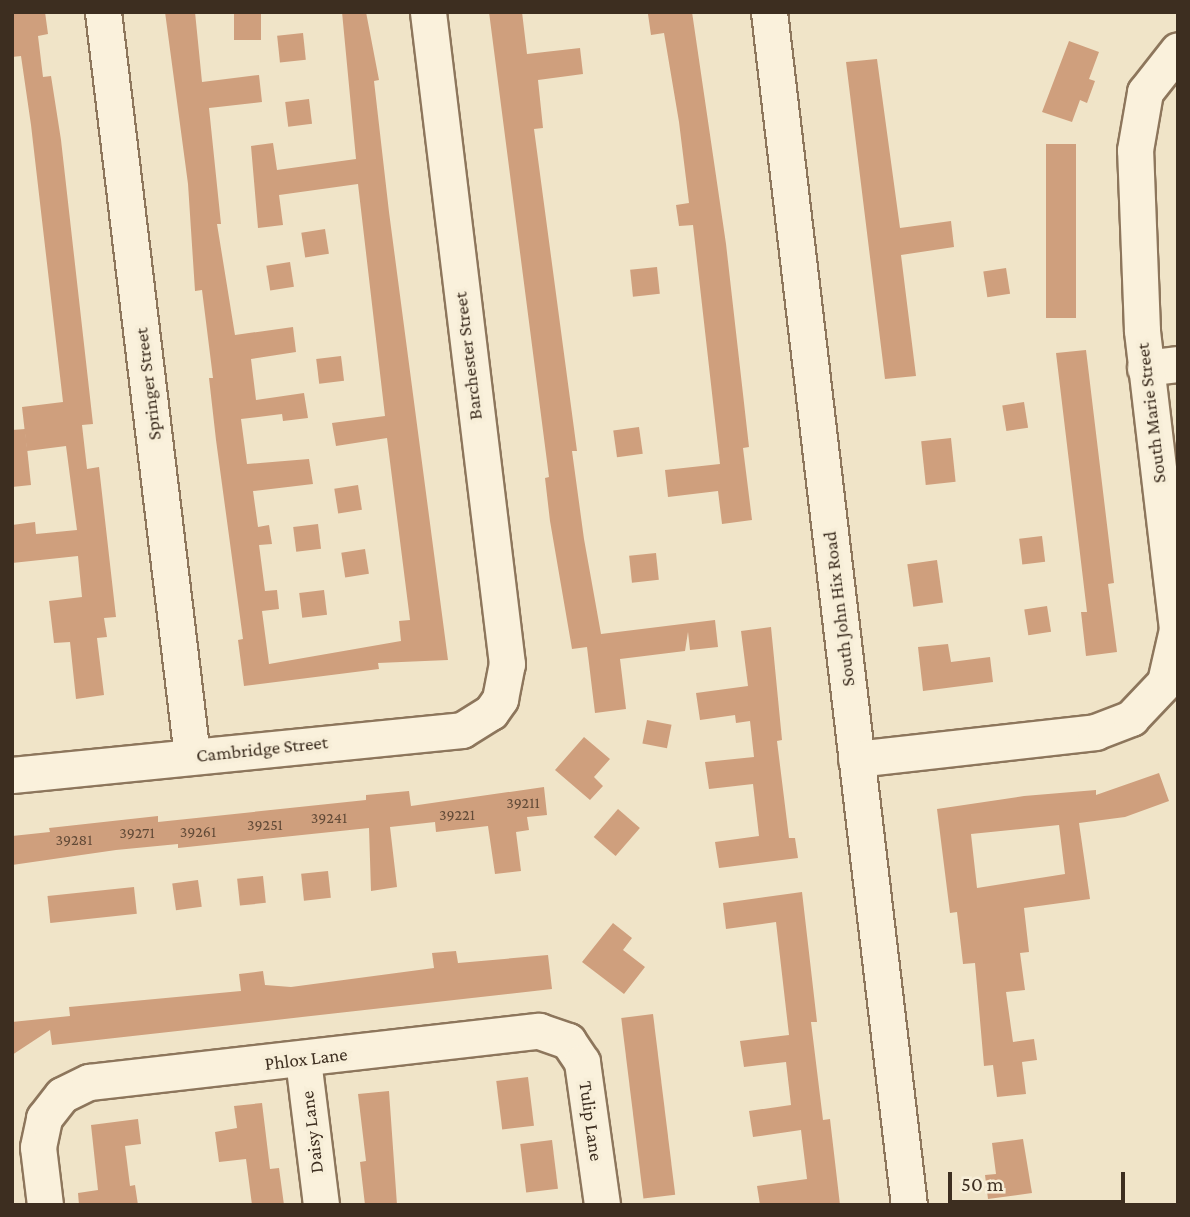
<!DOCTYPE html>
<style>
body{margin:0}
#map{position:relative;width:1190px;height:1217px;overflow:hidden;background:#f0e4c8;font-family:"Crimson Pro",serif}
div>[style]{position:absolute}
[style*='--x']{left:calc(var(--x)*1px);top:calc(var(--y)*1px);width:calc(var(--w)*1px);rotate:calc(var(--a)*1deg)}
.building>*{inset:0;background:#cf9f7d;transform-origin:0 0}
.roads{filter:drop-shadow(2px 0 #8d765c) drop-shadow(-2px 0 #8d765c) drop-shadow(0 2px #8d765c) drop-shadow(0 -2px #8d765c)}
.minor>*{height:35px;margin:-17.5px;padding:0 17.5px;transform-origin:17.5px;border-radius:17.5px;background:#faf1dc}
span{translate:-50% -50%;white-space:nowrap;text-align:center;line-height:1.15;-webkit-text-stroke:7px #f7eed8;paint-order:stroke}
.number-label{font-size:16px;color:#624a37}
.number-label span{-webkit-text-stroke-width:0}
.street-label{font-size:19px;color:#3d2e20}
.frame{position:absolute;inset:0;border:14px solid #3d2e20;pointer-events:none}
.scale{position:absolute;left:948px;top:1172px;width:177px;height:32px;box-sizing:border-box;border:4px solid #3d2e20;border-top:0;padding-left:9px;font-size:21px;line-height:24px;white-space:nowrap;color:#3d2e20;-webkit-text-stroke:5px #f7eed8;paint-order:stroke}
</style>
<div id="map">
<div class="building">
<i style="clip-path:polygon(45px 12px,48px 34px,38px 36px,43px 77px,51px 76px,61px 140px,93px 424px,82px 425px,87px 469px,99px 467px,116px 617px,104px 618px,107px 637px,97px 638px,104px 695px,76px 699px,70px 642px,54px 643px,49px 601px,82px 597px,78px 556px,12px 563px,12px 525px,35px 522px,36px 534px,77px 530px,66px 446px,27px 451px,22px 407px,63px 402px,31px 125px,21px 56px,12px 57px,12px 13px)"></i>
<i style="clip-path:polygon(165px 12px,195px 12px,202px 82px,259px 75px,262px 102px,209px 108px,221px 224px,217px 224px,235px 335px,293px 327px,296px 352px,251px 359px,256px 400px,304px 393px,308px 418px,283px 421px,282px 414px,241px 419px,247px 464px,309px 459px,313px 484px,253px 491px,258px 527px,269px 525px,272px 544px,259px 545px,265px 591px,277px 590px,279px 609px,262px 611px,269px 664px,401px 641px,399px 621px,410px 620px,387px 438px,336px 446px,332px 423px,385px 416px,358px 184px,279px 195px,283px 225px,258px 228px,251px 146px,273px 143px,277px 170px,356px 159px,342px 12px,366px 12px,379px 80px,374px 81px,389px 212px,448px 660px,378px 663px,379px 669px,244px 686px,238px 640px,243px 639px,216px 440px,209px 378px,213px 378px,202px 290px,195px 291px,188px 184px)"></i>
<i style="left:234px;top:12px;width:27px;height:28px"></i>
<i style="clip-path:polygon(489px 12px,522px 12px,527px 54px,580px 48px,583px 74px,538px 80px,543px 128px,534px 129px,577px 451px,572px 451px,584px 539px,601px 634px,715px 620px,718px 647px,690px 650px,688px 632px,685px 651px,620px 659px,626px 709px,595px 713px,587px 647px,572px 649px,550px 521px,545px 478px,549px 477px)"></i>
<i style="clip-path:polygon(692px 12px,726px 244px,749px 447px,743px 448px,752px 520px,722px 524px,718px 491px,668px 497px,665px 470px,720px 464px,693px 225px,679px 226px,676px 205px,689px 203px,679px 122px,664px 33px,651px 35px,648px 14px)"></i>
<i style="left:303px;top:33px;width:27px;height:26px;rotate:84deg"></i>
<i style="clip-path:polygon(1069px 41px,1099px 52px,1089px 79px,1095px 81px,1087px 103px,1080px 100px,1072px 122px,1042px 112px)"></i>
<i style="clip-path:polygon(877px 59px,900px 228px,951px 221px,954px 247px,901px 255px,916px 376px,885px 379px,846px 62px)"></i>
<i style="left:309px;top:99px;width:25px;height:24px;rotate:83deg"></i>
<i style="left:1046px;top:144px;width:30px;height:174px"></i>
<i style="left:325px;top:229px;width:25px;height:24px;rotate:81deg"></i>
<i style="left:290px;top:262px;width:25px;height:24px;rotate:81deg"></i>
<i style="left:657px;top:267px;width:27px;height:27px;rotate:84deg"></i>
<i style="left:1006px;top:268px;width:26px;height:23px;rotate:81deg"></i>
<i style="clip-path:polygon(1086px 350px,1114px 583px,1108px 584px,1117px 652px,1086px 656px,1081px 612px,1087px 612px,1056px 353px)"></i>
<i style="left:341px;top:356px;width:25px;height:25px;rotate:83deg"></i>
<i style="left:1024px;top:402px;width:26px;height:22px;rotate:81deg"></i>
<i style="left:639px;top:427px;width:27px;height:26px;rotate:82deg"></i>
<i style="clip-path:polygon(25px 429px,31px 485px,12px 487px,12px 430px)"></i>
<i style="left:951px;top:438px;width:44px;height:30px;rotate:84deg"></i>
<i style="left:358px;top:485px;width:25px;height:24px;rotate:81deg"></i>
<i style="left:318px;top:524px;width:25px;height:25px;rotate:83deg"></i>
<i style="left:1042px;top:536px;width:26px;height:23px;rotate:83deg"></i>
<i style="left:365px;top:549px;width:25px;height:24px;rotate:81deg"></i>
<i style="left:656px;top:553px;width:27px;height:27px;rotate:84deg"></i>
<i style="left:937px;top:560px;width:43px;height:30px;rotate:82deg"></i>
<i style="left:324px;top:590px;width:25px;height:25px;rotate:83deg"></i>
<i style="left:1047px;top:606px;width:26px;height:23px;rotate:81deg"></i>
<i style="clip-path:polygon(771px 627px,782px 740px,777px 741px,789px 838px,795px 838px,798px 858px,719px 868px,715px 842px,759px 836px,753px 784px,709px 789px,705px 762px,754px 757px,750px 721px,736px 723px,735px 715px,700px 720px,696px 693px,748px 686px,741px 631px)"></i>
<i style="clip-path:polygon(948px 644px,951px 662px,990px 657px,993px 682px,923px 691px,918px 647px)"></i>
<i style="left:647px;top:720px;width:25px;height:24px;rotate:11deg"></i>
<i style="clip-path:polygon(584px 737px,610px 759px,594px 777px,603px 786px,590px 800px,555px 770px)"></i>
<i style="clip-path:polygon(evenodd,1159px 773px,1169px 801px,1125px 817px,1079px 823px,1090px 899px,1024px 908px,1029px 952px,1020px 953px,1025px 990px,1006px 992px,1013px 1042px,1034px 1039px,1037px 1060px,1022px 1062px,1026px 1094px,997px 1097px,993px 1065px,984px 1066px,975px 963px,963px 964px,957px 912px,950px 913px,937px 809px,1024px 796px,1096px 790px,1096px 795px,1159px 773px,1059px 825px,1065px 874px,977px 888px,971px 834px,1059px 825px)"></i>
<i style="clip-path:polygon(544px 787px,547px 815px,527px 817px,529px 830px,516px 832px,521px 871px,495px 874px,488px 826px,436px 832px,435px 822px,390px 827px,397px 887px,371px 891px,369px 828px,178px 848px,178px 844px,116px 850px,12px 865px,12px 836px,50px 832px,49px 828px,158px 816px,158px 822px,366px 800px,366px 795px,409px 791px,411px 806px)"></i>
<i style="left:618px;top:809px;width:29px;height:37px;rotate:41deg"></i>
<i style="left:328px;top:871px;width:27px;height:27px;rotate:84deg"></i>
<i style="left:263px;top:876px;width:27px;height:26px;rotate:84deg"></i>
<i style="left:198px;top:880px;width:27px;height:26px;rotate:82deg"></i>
<i style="left:134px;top:887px;width:27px;height:87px;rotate:84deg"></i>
<i style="clip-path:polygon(802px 892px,817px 1022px,811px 1022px,823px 1120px,830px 1119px,840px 1205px,760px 1205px,757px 1186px,807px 1179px,801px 1130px,753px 1137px,749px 1111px,791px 1105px,786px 1062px,744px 1067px,740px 1041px,789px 1035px,776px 922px,726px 929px,723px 903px)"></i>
<i style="clip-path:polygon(613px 923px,632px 938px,623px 950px,645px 967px,624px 994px,582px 962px)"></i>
<i style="clip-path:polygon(456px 951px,458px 963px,548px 955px,552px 989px,52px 1045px,50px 1030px,12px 1055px,12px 1022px,70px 1016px,69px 1007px,241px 991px,239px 974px,263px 971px,265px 985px,291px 987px,434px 968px,432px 953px)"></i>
<i style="left:653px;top:1014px;width:182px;height:32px;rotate:83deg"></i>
<i style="left:528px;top:1077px;width:49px;height:32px;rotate:83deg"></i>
<i style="clip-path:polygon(389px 1091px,397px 1205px,365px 1205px,360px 1162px,366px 1161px,358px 1094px)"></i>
<i style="clip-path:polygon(262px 1103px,270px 1169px,279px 1168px,284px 1205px,252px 1205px,246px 1159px,219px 1162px,215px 1132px,237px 1128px,234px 1106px)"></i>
<i style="clip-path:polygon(138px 1119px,141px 1144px,125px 1146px,130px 1186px,135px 1185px,138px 1205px,79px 1205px,78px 1193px,98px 1190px,91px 1125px)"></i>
<i style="clip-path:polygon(1023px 1139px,1032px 1193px,988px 1199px,985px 1175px,996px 1174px,992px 1143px)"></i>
<i style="left:552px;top:1140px;width:49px;height:32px;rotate:83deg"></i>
</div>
<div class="roads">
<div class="minor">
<i style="--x:103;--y:12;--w:749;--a:83.18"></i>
<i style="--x:769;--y:12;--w:1201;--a:83.31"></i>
<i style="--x:1145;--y:368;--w:33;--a:-7"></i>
<i style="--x:856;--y:759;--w:241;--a:-6.4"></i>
<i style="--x:1095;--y:732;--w:39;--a:-21"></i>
<i style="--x:1131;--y:718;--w:50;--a:-46.6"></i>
<i style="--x:1165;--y:682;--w:54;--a:-77.2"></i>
<i style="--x:1177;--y:629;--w:301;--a:-96.7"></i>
<i style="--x:1142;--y:330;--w:180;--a:-92.2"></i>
<i style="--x:1135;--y:150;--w:59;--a:-80.2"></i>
<i style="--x:1145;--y:92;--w:53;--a:-51.8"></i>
<i style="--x:12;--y:775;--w:452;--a:-5.7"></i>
<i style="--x:462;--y:730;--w:34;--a:-32"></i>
<i style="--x:491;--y:712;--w:16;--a:-55"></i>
<i style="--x:500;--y:699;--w:36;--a:-79"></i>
<i style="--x:507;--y:664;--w:657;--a:-96.91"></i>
<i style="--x:303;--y:1060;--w:146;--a:82.9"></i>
<i style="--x:45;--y:1205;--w:58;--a:-96.9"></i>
<i style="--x:38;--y:1147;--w:30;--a:-78"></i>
<i style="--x:44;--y:1118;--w:29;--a:-52"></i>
<i style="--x:62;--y:1095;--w:30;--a:-26"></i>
<i style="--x:89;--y:1082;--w:453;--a:-6.5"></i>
<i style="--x:539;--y:1031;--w:31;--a:19"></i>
<i style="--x:568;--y:1041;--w:25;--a:56"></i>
<i style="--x:582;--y:1062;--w:144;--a:82"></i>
</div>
</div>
<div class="number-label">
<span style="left:523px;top:803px">39211</span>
<span style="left:457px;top:815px">39221</span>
<span style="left:329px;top:818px">39241</span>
<span style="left:265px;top:825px">39251</span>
<span style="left:198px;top:832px">39261</span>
<span style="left:137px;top:833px">39271</span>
<span style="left:74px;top:840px">39281</span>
</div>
<div class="street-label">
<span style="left:468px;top:356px;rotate:-97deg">Barchester Street</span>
<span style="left:148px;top:384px;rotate:-97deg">Springer Street</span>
<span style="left:1151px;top:413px;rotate:-97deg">South Marie Street</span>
<span style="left:839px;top:609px;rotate:-97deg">South John Hix Road</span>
<span style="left:262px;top:749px;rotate:-6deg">Cambridge Street</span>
<span style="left:306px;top:1059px;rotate:-7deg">Phlox Lane</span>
<span style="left:591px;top:1121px;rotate:82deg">Tulip Lane</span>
<span style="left:312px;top:1132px;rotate:-97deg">Daisy Lane</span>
</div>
<div class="frame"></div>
<div class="scale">50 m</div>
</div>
